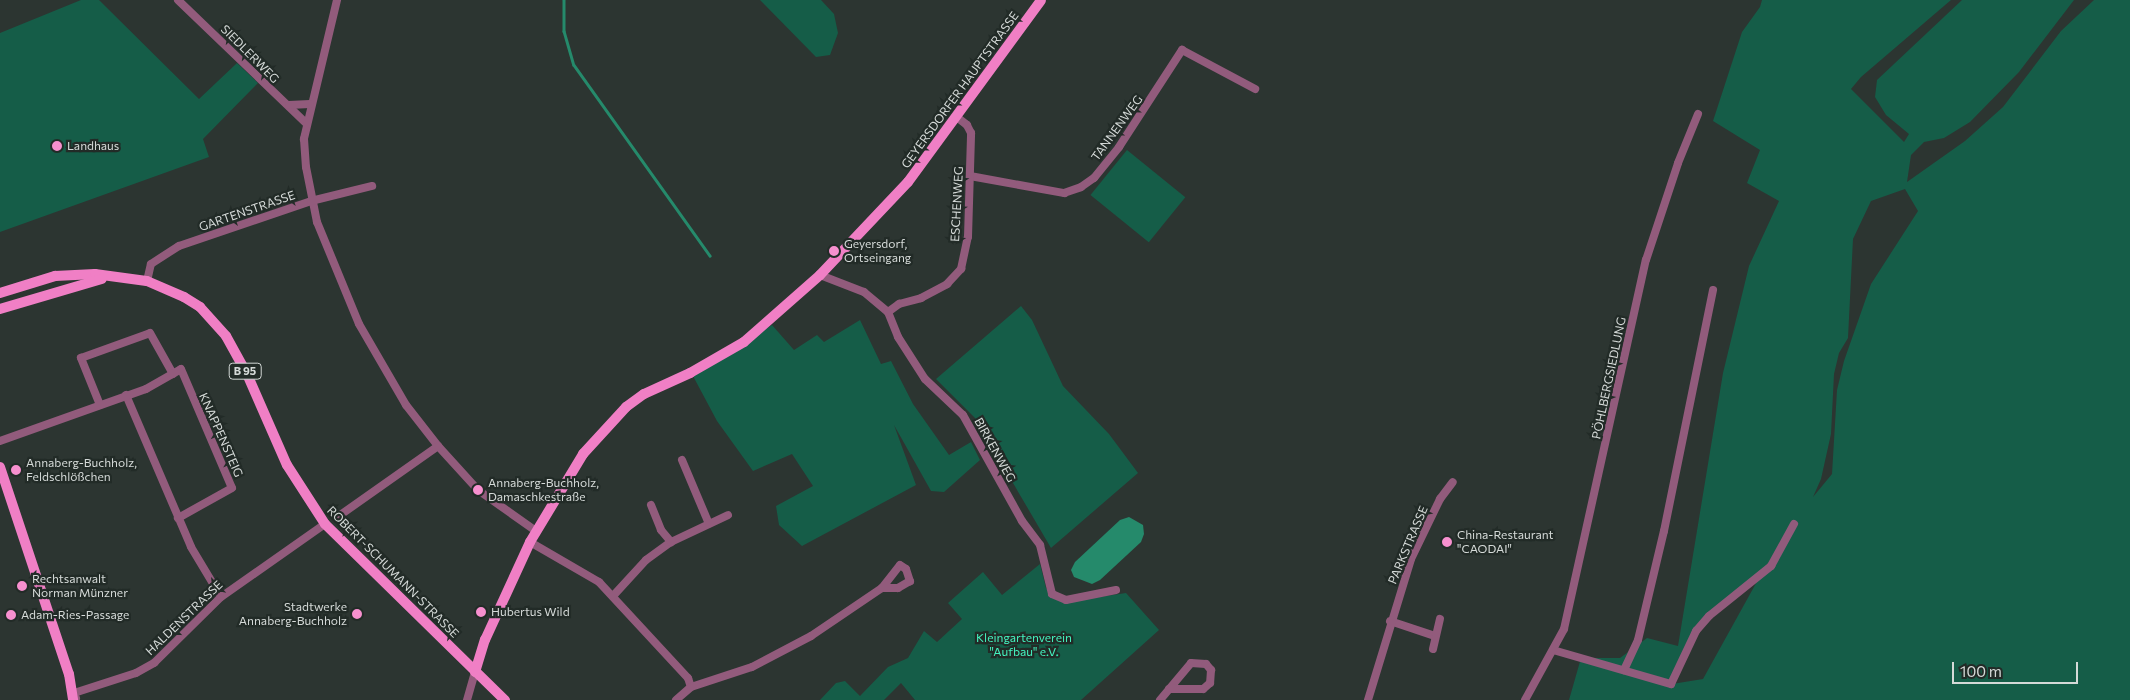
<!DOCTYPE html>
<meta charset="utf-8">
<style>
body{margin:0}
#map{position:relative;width:2130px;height:700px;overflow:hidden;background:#2c3531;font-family:Commissioner,sans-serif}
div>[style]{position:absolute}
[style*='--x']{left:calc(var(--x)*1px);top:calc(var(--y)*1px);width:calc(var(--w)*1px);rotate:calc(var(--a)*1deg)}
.green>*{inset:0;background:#155d48;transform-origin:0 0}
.water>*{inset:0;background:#258a6b}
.stream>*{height:2.5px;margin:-1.25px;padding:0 1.25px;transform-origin:1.25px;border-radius:1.25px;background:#258a6b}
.minor>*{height:8px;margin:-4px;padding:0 4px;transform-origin:4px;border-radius:4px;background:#925b7c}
.major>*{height:10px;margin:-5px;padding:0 5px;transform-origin:5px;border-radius:5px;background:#f07fc5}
.dots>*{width:14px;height:14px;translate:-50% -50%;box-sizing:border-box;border:2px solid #222b27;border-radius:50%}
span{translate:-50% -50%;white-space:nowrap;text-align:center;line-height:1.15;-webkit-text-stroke:4.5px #222b27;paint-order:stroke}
.shield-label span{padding:1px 4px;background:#222b27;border:1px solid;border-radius:4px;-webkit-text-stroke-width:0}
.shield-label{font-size:11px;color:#d5dad8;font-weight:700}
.street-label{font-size:12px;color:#d5dad8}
.poi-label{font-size:12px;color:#d5dad8}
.left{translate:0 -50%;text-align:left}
.right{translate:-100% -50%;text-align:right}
.park-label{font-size:12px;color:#44f3bf}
.scale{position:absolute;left:1952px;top:662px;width:126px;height:22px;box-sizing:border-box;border:2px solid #d5dad8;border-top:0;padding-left:6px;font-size:15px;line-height:18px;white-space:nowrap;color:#d5dad8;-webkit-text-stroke:4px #222b27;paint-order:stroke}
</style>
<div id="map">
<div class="green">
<i style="clip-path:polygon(81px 0,99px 0,199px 99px,237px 63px,258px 83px,203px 139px,209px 157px,0 232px,0 33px)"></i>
<i style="clip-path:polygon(760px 0,821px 0,834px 14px,838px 33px,830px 55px,816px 57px)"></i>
<i style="clip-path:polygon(evenodd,1762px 0,1951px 0,1861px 77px,1851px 89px,1904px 142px,1909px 134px,1886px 115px,1875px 97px,1877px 80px,1962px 0,2074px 0,2019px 72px,1970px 122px,1944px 138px,1924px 142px,1911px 155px,1907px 182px,1965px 141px,2003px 107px,2061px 31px,2094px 0,2130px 0,2130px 700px,1569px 700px,1581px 658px,1620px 658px,1647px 638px,1678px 646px,1723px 373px,1749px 266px,1779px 201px,1747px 183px,1760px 150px,1713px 121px,1742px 32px,1760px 7px,1762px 0,1905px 189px,1918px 211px,1871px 284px,1844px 361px,1837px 390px,1832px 474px,1813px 497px,1821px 479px,1831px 434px,1834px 374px,1839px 353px,1848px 338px,1853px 239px,1871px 201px,1905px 189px,1762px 0,1760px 576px,1703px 679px,1672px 684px,1696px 631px,1760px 576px)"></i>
<i style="left:1127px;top:150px;width:75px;height:58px;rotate:39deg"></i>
<i style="clip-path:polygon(1021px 306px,1032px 320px,1063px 386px,1109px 434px,1138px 473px,1051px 548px,975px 418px,936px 379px)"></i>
<i style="clip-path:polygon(860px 320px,881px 364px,891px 361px,913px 404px,949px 455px,971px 442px,980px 460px,944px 492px,931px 491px,894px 425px,916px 485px,802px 546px,779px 525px,776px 506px,813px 486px,792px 454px,753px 471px,717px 421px,693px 376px,772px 325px,794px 350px,817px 335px,824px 342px)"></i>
<i style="clip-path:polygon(1040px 564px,1046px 588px,1055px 599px,1066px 602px,1126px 593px,1159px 630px,1081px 700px,915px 700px,901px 683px,884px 700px,820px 700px,836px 683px,845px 681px,860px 696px,888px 667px,908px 658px,924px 631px,937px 642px,962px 619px,948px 603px,983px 572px,1002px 595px)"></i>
</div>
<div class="water">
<i style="clip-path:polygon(1129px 517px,1143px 525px,1144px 534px,1141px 542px,1100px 580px,1092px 584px,1074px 577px,1071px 570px,1075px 562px,1120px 520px)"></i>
</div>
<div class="stream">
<i style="--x:564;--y:0;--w:31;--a:90"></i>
<i style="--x:564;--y:31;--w:35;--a:74"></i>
<i style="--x:574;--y:65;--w:234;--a:54.5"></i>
</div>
<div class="minor">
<i style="--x:178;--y:0;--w:178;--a:43.9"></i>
<i style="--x:337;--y:0;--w:143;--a:103.4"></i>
<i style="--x:304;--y:139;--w:28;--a:86"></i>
<i style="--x:306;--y:167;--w:56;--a:78.7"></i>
<i style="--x:317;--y:222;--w:110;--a:67.6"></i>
<i style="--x:359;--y:324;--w:94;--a:59.9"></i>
<i style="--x:406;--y:405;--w:52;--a:52"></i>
<i style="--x:438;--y:446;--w:59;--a:47.7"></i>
<i style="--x:478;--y:490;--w:71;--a:35.3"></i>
<i style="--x:289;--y:105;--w:21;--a:-3"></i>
<i style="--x:970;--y:176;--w:96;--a:10.3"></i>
<i style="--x:1064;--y:193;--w:18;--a:-19"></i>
<i style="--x:1081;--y:187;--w:16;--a:-35"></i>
<i style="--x:1094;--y:178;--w:40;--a:-51"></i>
<i style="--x:1119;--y:147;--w:116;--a:-57"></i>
<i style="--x:1182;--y:50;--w:83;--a:28.1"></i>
<i style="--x:820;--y:275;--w:47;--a:21.1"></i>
<i style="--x:864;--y:292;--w:31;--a:40"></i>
<i style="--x:888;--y:312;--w:27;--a:68"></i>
<i style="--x:898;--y:337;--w:50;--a:57.3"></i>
<i style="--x:925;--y:379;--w:52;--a:43.5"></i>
<i style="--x:963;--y:415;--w:121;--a:60.9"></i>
<i style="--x:1022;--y:521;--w:30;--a:53"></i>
<i style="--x:1040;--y:545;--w:50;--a:76.2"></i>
<i style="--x:1052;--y:594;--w:15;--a:23"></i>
<i style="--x:1066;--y:600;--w:51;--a:-11.3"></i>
<i style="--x:147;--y:281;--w:17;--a:-77"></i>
<i style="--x:151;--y:264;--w:33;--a:-33"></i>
<i style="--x:179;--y:246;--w:139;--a:-18.8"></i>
<i style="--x:311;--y:201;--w:63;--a:-13.8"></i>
<i style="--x:888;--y:312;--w:14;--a:-36"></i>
<i style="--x:899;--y:304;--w:23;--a:-15"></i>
<i style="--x:921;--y:298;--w:30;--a:-28"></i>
<i style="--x:947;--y:284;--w:21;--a:-47"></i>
<i style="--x:961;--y:269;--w:33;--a:-78"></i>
<i style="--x:968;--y:237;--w:104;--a:-88.3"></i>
<i style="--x:971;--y:133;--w:9;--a:-117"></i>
<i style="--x:967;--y:125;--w:11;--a:-142"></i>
<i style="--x:126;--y:395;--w:165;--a:66.8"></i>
<i style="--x:191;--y:547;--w:58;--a:59"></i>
<i style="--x:100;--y:405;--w:51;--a:-112"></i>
<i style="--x:81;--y:358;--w:73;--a:-19.9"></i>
<i style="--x:150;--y:333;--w:47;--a:60.7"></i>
<i style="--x:0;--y:441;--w:155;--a:-19.6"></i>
<i style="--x:146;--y:389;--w:40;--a:-29.7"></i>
<i style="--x:181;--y:369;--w:129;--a:66.8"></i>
<i style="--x:232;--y:488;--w:62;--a:150.9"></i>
<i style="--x:682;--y:460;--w:69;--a:67.1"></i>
<i style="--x:651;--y:505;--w:27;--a:68"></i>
<i style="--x:661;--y:530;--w:16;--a:50"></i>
<i style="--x:336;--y:518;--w:125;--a:-35.2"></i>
<i style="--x:530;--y:542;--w:80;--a:30.1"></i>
<i style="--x:599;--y:582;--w:131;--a:47.2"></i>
<i style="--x:688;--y:678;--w:9;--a:72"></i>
<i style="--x:613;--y:596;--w:49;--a:-47.5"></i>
<i style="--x:646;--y:560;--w:31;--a:-36"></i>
<i style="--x:671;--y:542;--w:63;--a:-25.3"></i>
<i style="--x:1390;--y:621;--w:47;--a:18.4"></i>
<i style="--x:1433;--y:649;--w:31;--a:-77"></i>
<i style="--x:1553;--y:650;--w:123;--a:16.1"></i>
<i style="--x:1671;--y:684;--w:59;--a:-64.7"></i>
<i style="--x:1696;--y:631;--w:20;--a:-49"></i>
<i style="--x:1709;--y:616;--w:80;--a:-38.9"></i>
<i style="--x:1771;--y:566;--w:48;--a:-61.3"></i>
<i style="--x:1624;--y:670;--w:33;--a:-65"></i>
<i style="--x:1638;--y:640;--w:112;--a:-76.6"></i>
<i style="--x:1664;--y:531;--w:246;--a:-78.5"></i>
<i style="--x:76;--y:698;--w:5;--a:-112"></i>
<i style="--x:74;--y:693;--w:65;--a:-17.9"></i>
<i style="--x:136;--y:673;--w:21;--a:-29"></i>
<i style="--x:154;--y:663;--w:94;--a:-44.6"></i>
<i style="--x:221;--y:597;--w:127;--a:-35.1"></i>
<i style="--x:467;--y:700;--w:29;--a:-74"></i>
<i style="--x:676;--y:700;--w:20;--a:-41"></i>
<i style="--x:691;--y:687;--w:64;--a:-18.2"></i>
<i style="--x:752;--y:667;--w:67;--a:-27.7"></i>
<i style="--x:811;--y:636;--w:86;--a:-34.1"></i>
<i style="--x:882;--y:588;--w:29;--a:-52"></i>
<i style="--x:900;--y:565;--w:7;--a:34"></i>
<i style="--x:906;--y:569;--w:13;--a:72"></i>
<i style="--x:910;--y:581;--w:14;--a:150"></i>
<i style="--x:898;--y:588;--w:16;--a:180"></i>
<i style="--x:1160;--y:700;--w:48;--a:-50"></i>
<i style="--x:1191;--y:663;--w:15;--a:4"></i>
<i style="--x:1206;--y:664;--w:8;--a:50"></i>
<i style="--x:1211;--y:670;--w:13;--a:94"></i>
<i style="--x:1210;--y:683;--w:9;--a:139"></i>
<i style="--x:1203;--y:689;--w:34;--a:180"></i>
<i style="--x:1368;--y:700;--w:147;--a:-73"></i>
<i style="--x:1411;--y:559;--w:67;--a:-64.2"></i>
<i style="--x:1440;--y:499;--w:21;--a:-53"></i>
<i style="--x:1525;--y:700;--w:81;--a:-61.2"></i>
<i style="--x:1564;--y:629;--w:378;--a:-77.5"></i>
<i style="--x:1646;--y:260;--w:102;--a:-71.7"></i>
<i style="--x:1678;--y:163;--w:53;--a:-67.8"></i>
</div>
<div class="major">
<i style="--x:0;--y:293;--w:58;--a:-17.2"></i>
<i style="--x:55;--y:276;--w:40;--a:-2.9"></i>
<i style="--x:95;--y:274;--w:52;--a:7.7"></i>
<i style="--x:147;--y:281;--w:40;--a:23.4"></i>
<i style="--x:184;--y:297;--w:19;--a:32"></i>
<i style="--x:200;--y:307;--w:39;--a:48"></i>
<i style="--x:226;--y:336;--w:43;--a:61.1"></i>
<i style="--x:247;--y:374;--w:99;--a:66.3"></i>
<i style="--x:287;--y:465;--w:70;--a:57.2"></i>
<i style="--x:325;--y:524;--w:252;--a:44.4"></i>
<i style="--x:0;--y:309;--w:106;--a:-16.4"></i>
<i style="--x:0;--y:467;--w:218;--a:71.6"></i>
<i style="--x:69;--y:674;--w:26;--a:81"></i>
<i style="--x:475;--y:672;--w:34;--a:-73"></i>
<i style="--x:485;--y:640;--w:108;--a:-65.3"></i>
<i style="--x:530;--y:542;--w:103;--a:-58.9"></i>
<i style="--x:583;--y:454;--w:64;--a:-47.5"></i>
<i style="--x:626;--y:407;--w:22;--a:-36"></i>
<i style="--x:644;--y:394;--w:51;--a:-24.5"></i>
<i style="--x:690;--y:373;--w:62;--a:-29.9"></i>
<i style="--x:744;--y:342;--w:101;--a:-41.4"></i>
<i style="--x:820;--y:275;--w:128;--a:-46.6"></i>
<i style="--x:908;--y:182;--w:225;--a:-53.8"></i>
</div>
<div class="dots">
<i style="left:57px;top:146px;background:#f790cf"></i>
<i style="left:834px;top:251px;background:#f790cf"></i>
<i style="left:16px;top:470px;background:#f790cf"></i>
<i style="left:478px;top:490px;background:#f790cf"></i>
<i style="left:1447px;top:542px;background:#f790cf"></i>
<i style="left:22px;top:586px;background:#f790cf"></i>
<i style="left:481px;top:612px;background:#f790cf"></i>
<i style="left:357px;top:614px;background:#f790cf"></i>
<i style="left:11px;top:615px;background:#f790cf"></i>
</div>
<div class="shield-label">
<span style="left:245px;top:371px">B 95</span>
</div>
<div class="street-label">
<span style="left:250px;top:54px;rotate:45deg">SIEDLERWEG</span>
<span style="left:960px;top:90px;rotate:-54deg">GEYERSDORFER HAUPTSTRASSE</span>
<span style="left:1117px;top:128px;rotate:-54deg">TANNENWEG</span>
<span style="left:957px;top:204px;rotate:-87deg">ESCHENWEG</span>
<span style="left:247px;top:211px;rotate:-19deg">GARTENSTRASSE</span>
<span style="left:1609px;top:378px;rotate:-78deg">PÖHLBERGSIEDLUNG</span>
<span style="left:221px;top:435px;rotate:66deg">KNAPPENSTEIG</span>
<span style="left:995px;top:450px;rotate:61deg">BIRKENWEG</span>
<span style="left:1408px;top:545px;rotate:-67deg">PARKSTRASSE</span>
<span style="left:393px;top:572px;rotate:45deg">ROBERT-SCHUMANN-STRASSE</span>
<span style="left:184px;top:618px;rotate:-44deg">HALDENSTRASSE</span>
</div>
<div class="poi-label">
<span class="left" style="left:67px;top:146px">Landhaus</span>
<span class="left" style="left:844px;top:251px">Geyersdorf,<br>Ortseingang</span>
<span class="left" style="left:26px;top:470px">Annaberg-Buchholz,<br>Feldschlößchen</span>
<span class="left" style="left:488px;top:490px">Annaberg-Buchholz,<br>Damaschkestraße</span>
<span class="left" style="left:1457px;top:542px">China-Restaurant<br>"CAODAI"</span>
<span class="left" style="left:32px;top:586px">Rechtsanwalt<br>Norman Münzner</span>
<span class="right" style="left:347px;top:614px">Stadtwerke<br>Annaberg-Buchholz</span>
<span class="left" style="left:491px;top:612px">Hubertus Wild</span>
<span class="left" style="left:21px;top:615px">Adam-Ries-Passage</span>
</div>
<div class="park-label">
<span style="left:1024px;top:645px">Kleingartenverein<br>"Aufbau" e.V.</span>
</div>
<div class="scale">100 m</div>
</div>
